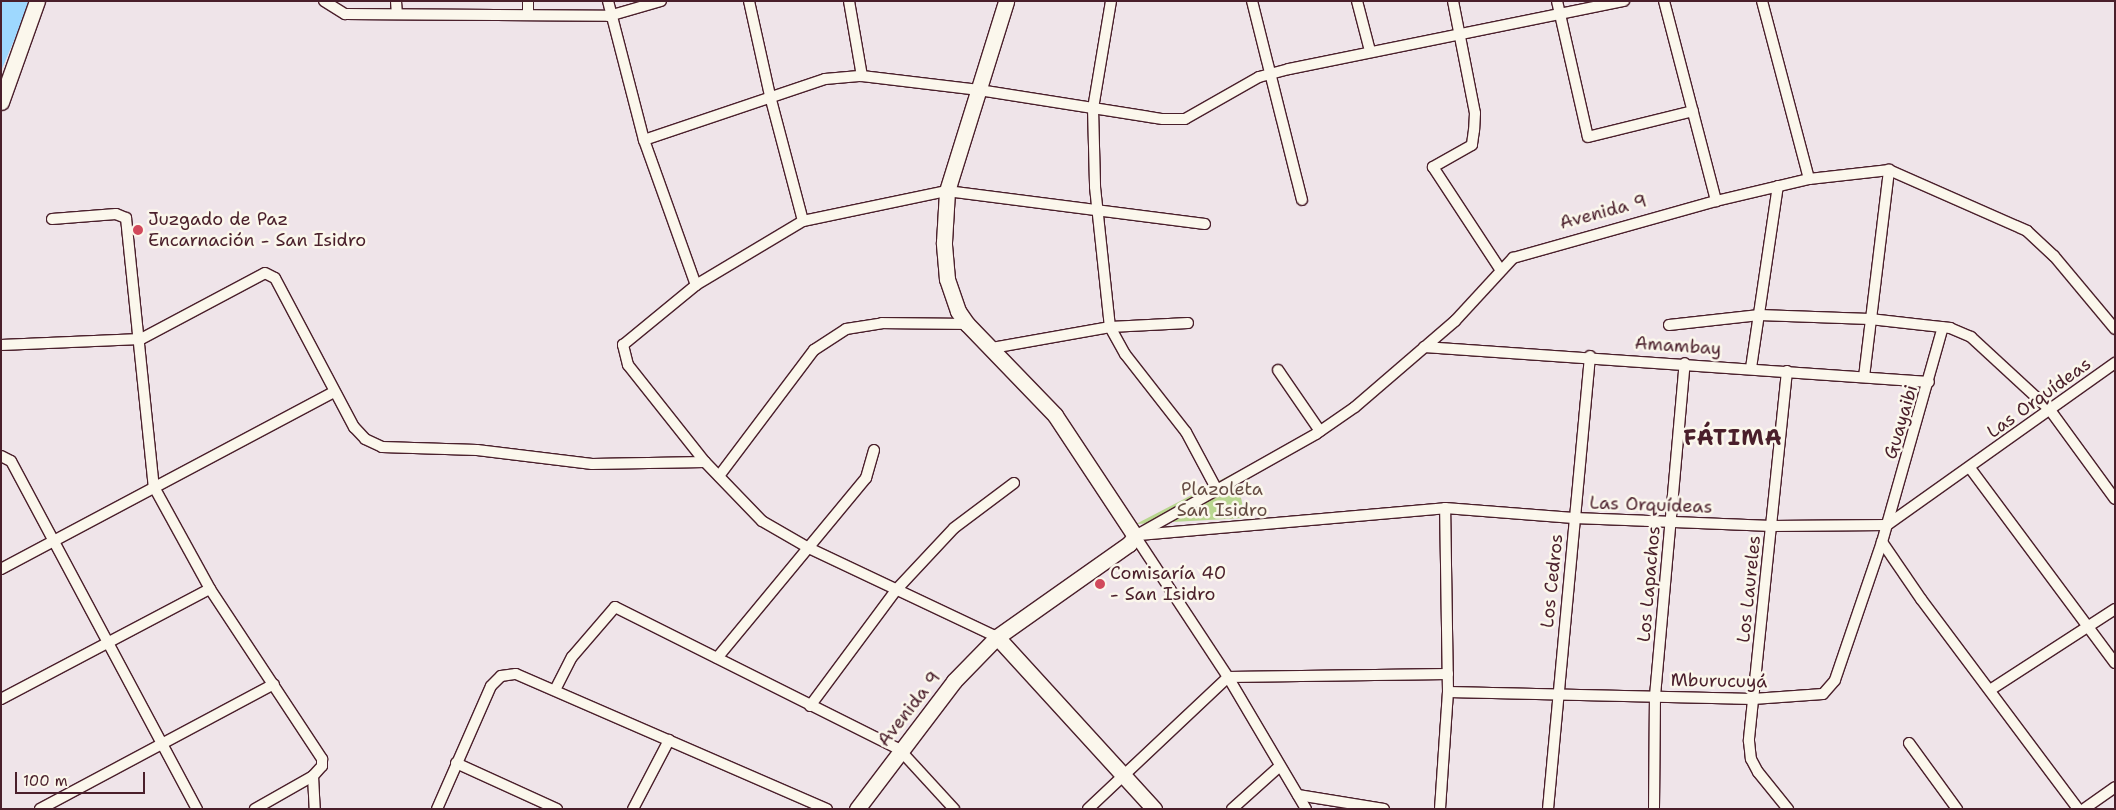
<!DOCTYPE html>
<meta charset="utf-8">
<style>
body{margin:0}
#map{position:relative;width:2116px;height:810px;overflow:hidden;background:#efe4e9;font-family:"Shantell Sans",sans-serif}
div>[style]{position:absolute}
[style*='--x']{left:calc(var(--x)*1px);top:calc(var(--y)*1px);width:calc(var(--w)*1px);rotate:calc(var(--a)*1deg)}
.green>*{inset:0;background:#b9d790}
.water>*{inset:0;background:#9ed8fe}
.roads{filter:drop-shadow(1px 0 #4a1f2b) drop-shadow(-1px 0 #4a1f2b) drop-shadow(0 1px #4a1f2b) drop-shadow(0 -1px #4a1f2b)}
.street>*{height:10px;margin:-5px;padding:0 5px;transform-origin:5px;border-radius:5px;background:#fbf7ec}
.secondary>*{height:15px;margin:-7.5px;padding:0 7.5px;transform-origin:7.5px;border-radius:7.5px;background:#fbf7ec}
.dots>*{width:14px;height:14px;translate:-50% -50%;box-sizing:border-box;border:2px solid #fbf7ec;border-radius:50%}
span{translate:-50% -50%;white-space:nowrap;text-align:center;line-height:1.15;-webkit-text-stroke:5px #fbf7ec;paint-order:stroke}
.street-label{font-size:18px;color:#4a1f2b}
.poi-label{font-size:18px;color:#4a1f2b}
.left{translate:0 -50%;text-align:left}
.park-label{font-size:18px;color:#664d44}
.district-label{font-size:22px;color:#4a1f2b;font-weight:700;letter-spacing:1px}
.frame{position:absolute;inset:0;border:2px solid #4a1f2b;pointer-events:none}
.scale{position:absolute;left:15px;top:772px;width:130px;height:22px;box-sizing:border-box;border:2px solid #4a1f2b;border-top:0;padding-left:6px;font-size:15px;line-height:18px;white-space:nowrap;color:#4a1f2b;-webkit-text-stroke:4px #fbf7ec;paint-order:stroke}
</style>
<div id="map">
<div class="green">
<i style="clip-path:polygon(1236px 472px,1245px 518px,1136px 524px)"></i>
</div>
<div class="water">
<i style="clip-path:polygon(1px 1px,31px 1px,1px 71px)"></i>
</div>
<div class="roads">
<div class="street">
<i style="--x:324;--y:1;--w:25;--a:32"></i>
<i style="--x:345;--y:14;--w:264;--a:0.4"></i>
<i style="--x:609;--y:16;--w:54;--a:-16.1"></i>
<i style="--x:396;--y:1;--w:13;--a:86"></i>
<i style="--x:608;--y:1;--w:144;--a:75.5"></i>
<i style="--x:644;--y:140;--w:154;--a:70.3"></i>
<i style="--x:749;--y:1;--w:97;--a:77.5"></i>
<i style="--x:770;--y:96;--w:129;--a:75.2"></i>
<i style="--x:849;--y:1;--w:76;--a:80.2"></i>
<i style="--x:1111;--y:1;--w:109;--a:99.5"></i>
<i style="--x:1093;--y:108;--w:79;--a:88.5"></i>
<i style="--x:1095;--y:187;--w:141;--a:83.9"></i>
<i style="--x:1110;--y:327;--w:31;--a:61"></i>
<i style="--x:1125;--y:354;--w:99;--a:52"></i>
<i style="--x:1186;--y:432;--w:66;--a:61.9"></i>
<i style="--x:1252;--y:1;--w:205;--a:75.9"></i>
<i style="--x:1357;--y:1;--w:52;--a:75.4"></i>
<i style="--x:1453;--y:1;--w:114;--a:78.9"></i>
<i style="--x:1475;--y:113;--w:17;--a:93"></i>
<i style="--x:1474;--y:130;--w:15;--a:98"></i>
<i style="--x:1472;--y:145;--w:45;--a:150.6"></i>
<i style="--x:1433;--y:167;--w:122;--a:56.7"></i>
<i style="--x:1557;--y:1;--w:139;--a:77.2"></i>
<i style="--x:1588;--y:137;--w:108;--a:-13.9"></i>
<i style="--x:1664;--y:1;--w:207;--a:75.4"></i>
<i style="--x:1762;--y:1;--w:184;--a:75.2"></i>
<i style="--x:528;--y:14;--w:13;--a:-90"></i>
<i style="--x:644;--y:140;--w:191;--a:-18.6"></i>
<i style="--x:825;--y:79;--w:37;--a:-5"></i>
<i style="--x:862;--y:76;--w:118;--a:6.8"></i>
<i style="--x:979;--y:90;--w:186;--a:9"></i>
<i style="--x:1163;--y:119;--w:22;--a:0"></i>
<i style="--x:1185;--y:119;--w:85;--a:-29.6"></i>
<i style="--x:1259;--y:77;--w:31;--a:-15"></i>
<i style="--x:1289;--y:69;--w:342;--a:-11.5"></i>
<i style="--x:52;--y:219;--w:64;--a:-4.5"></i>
<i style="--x:116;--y:214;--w:11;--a:22"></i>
<i style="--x:126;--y:218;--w:270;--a:84.1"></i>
<i style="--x:154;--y:487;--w:116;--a:61.2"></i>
<i style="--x:210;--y:589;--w:204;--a:56.6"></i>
<i style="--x:322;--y:759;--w:7;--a:90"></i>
<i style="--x:322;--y:766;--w:13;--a:132"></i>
<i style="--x:313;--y:776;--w:67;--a:150.4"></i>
<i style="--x:1669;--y:325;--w:91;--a:-6.3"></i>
<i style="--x:1759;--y:315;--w:111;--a:2.1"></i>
<i style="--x:1870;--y:319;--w:81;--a:6.4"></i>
<i style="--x:1950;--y:328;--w:23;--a:23"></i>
<i style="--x:1971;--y:337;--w:108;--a:42.7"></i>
<i style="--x:2050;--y:410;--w:110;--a:53.9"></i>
<i style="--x:1;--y:345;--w:140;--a:-2.5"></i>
<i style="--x:141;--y:339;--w:140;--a:-28"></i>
<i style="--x:265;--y:273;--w:11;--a:27"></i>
<i style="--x:275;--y:278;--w:169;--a:62.1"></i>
<i style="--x:354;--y:427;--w:16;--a:47"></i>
<i style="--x:365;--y:439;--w:19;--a:25"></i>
<i style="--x:382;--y:447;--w:95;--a:1.8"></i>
<i style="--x:477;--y:450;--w:116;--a:6.9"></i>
<i style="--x:592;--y:464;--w:113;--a:-1"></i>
<i style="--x:1424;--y:347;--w:506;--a:3.96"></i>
<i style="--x:992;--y:348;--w:120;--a:-10.1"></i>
<i style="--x:1110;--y:327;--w:78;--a:-2.9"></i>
<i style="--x:1751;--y:368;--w:184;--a:-81.6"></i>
<i style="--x:1278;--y:370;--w:74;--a:55.5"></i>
<i style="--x:1787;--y:371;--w:372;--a:95.9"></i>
<i style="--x:1749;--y:741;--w:18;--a:84"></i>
<i style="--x:1751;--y:759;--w:15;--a:62"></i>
<i style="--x:1758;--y:772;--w:48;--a:51"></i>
<i style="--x:1864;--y:377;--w:209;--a:-83.1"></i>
<i style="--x:1;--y:456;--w:11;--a:27"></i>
<i style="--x:11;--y:461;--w:395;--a:61.9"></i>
<i style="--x:1970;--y:468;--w:243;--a:53.4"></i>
<i style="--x:719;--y:476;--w:158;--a:-53"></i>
<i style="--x:814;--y:350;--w:38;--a:-33"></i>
<i style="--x:846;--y:329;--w:36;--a:-9"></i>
<i style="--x:882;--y:323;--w:85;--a:0.7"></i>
<i style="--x:1139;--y:535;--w:307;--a:-5"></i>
<i style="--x:1445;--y:508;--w:129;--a:4.4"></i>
<i style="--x:1574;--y:518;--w:198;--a:2.3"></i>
<i style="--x:1772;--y:526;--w:115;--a:-0.5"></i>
<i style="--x:1887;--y:525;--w:280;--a:-35.4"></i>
<i style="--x:1135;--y:536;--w:208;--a:-29.4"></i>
<i style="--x:1316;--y:434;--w:47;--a:-34.7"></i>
<i style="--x:1355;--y:407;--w:132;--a:-40.7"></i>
<i style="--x:1455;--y:321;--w:86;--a:-47.4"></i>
<i style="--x:1513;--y:258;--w:211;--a:-15.7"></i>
<i style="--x:1716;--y:201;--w:96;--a:-13.3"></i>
<i style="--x:1809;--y:179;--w:81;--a:-6.4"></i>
<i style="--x:1889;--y:170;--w:151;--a:23.8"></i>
<i style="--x:2027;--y:231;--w:37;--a:43"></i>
<i style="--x:2054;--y:256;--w:95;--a:50.1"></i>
<i style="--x:1135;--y:536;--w:169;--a:56.6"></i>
<i style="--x:1228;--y:677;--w:153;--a:59.4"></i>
<i style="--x:1882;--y:542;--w:69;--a:55.6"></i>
<i style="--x:1921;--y:599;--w:262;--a:53.2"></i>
<i style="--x:1;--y:569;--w:377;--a:-28"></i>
<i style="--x:997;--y:637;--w:210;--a:-154.7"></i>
<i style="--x:807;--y:547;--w:52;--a:-150"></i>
<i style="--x:762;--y:521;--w:82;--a:-134"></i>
<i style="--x:705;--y:462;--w:124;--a:-128.4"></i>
<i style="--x:628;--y:365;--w:21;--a:-104"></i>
<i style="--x:623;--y:345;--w:94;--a:-39.4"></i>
<i style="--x:696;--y:285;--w:125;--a:-30.9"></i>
<i style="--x:803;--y:221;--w:147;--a:-11.8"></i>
<i style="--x:947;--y:191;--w:260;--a:7.3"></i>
<i style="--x:717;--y:658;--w:234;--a:-50.4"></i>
<i style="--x:866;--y:478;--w:29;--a:-74"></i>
<i style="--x:555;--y:690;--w:37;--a:-63"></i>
<i style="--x:572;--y:657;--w:66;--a:-49.3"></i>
<i style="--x:615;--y:607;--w:319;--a:26.6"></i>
<i style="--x:900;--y:750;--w:80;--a:47.5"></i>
<i style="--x:1990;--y:690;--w:149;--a:-32.9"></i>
<i style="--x:1448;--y:692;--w:305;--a:1.3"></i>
<i style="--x:1753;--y:699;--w:70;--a:-4.1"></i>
<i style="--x:1823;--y:694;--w:18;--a:-49"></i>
<i style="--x:1835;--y:680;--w:146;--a:-71.2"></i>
<i style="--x:1882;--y:542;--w:223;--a:-74.2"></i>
<i style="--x:1;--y:699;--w:236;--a:-27.8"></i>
<i style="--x:810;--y:706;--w:146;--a:-53.4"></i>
<i style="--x:897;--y:589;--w:83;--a:-46.9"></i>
<i style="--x:954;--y:528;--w:75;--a:-36.9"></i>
<i style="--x:1909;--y:743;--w:82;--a:54"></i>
<i style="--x:456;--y:763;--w:111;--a:24.5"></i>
<i style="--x:313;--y:776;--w:33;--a:87"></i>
<i style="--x:1298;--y:795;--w:87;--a:9.2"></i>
<i style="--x:40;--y:809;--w:265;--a:-28.1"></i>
<i style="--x:437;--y:809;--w:134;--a:-66.3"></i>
<i style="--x:491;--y:686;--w:14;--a:-45"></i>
<i style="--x:501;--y:676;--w:15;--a:-8"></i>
<i style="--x:516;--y:674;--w:339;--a:23.5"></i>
<i style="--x:633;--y:809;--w:78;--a:-62.4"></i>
<i style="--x:1088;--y:809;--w:192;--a:-43.3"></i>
<i style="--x:1228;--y:677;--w:220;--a:-0.8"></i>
<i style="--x:1232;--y:809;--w:64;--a:-41.9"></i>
<i style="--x:1440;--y:809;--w:117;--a:-86.1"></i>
<i style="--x:1448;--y:692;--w:184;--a:-90.9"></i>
<i style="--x:1548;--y:809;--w:455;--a:-84.7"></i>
<i style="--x:1654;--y:809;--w:113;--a:-89.5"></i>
<i style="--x:1655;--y:696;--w:334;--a:-84.9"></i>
<i style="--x:2084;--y:809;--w:38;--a:-35"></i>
</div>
<div class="secondary">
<i style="--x:1;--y:102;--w:107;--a:-70.4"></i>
<i style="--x:997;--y:637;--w:233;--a:47.6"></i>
<i style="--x:857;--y:809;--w:161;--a:-52.8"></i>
<i style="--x:954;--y:681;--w:62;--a:-45.7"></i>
<i style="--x:997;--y:637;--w:161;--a:-35.2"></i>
<i style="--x:1129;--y:544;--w:10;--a:-53"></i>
<i style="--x:1135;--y:536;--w:145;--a:-123.5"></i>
<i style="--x:1055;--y:415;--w:127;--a:-134"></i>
<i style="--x:967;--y:324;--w:16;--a:-125"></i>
<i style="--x:958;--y:311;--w:34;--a:-109"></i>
<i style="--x:947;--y:279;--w:37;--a:-95"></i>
<i style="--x:944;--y:242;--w:51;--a:-86.6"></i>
<i style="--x:947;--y:191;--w:199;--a:-72.7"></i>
</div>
</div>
<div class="dots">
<i style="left:138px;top:230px;background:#d1495b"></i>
<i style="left:1100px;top:584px;background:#d1495b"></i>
</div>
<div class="street-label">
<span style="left:1603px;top:212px;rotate:-15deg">Avenida 9</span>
<span style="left:1678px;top:346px;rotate:4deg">Amambay</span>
<span style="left:2039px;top:398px;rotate:-36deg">Las Orquídeas</span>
<span style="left:1901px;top:422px;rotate:-73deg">Guayaibi</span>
<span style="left:1651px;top:505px;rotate:2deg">Las Orquídeas</span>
<span style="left:1552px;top:581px;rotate:-84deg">Los Cedros</span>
<span style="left:1649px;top:584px;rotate:-85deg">Los Lapachos</span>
<span style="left:1749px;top:589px;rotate:-84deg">Los Laureles</span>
<span style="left:1719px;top:681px;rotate:1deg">Mburucuyá</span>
<span style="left:909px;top:709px;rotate:-52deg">Avenida 9</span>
</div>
<div class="poi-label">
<span class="left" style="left:148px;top:230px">Juzgado de Paz<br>Encarnación - San Isidro</span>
<span class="left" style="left:1110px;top:584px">Comisaría 40<br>- San Isidro</span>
</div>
<div class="park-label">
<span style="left:1222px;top:500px">Plazoleta<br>San Isidro</span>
</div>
<div class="district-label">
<span style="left:1733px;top:438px">FÁTIMA</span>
</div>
<div class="frame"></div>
<div class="scale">100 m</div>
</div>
